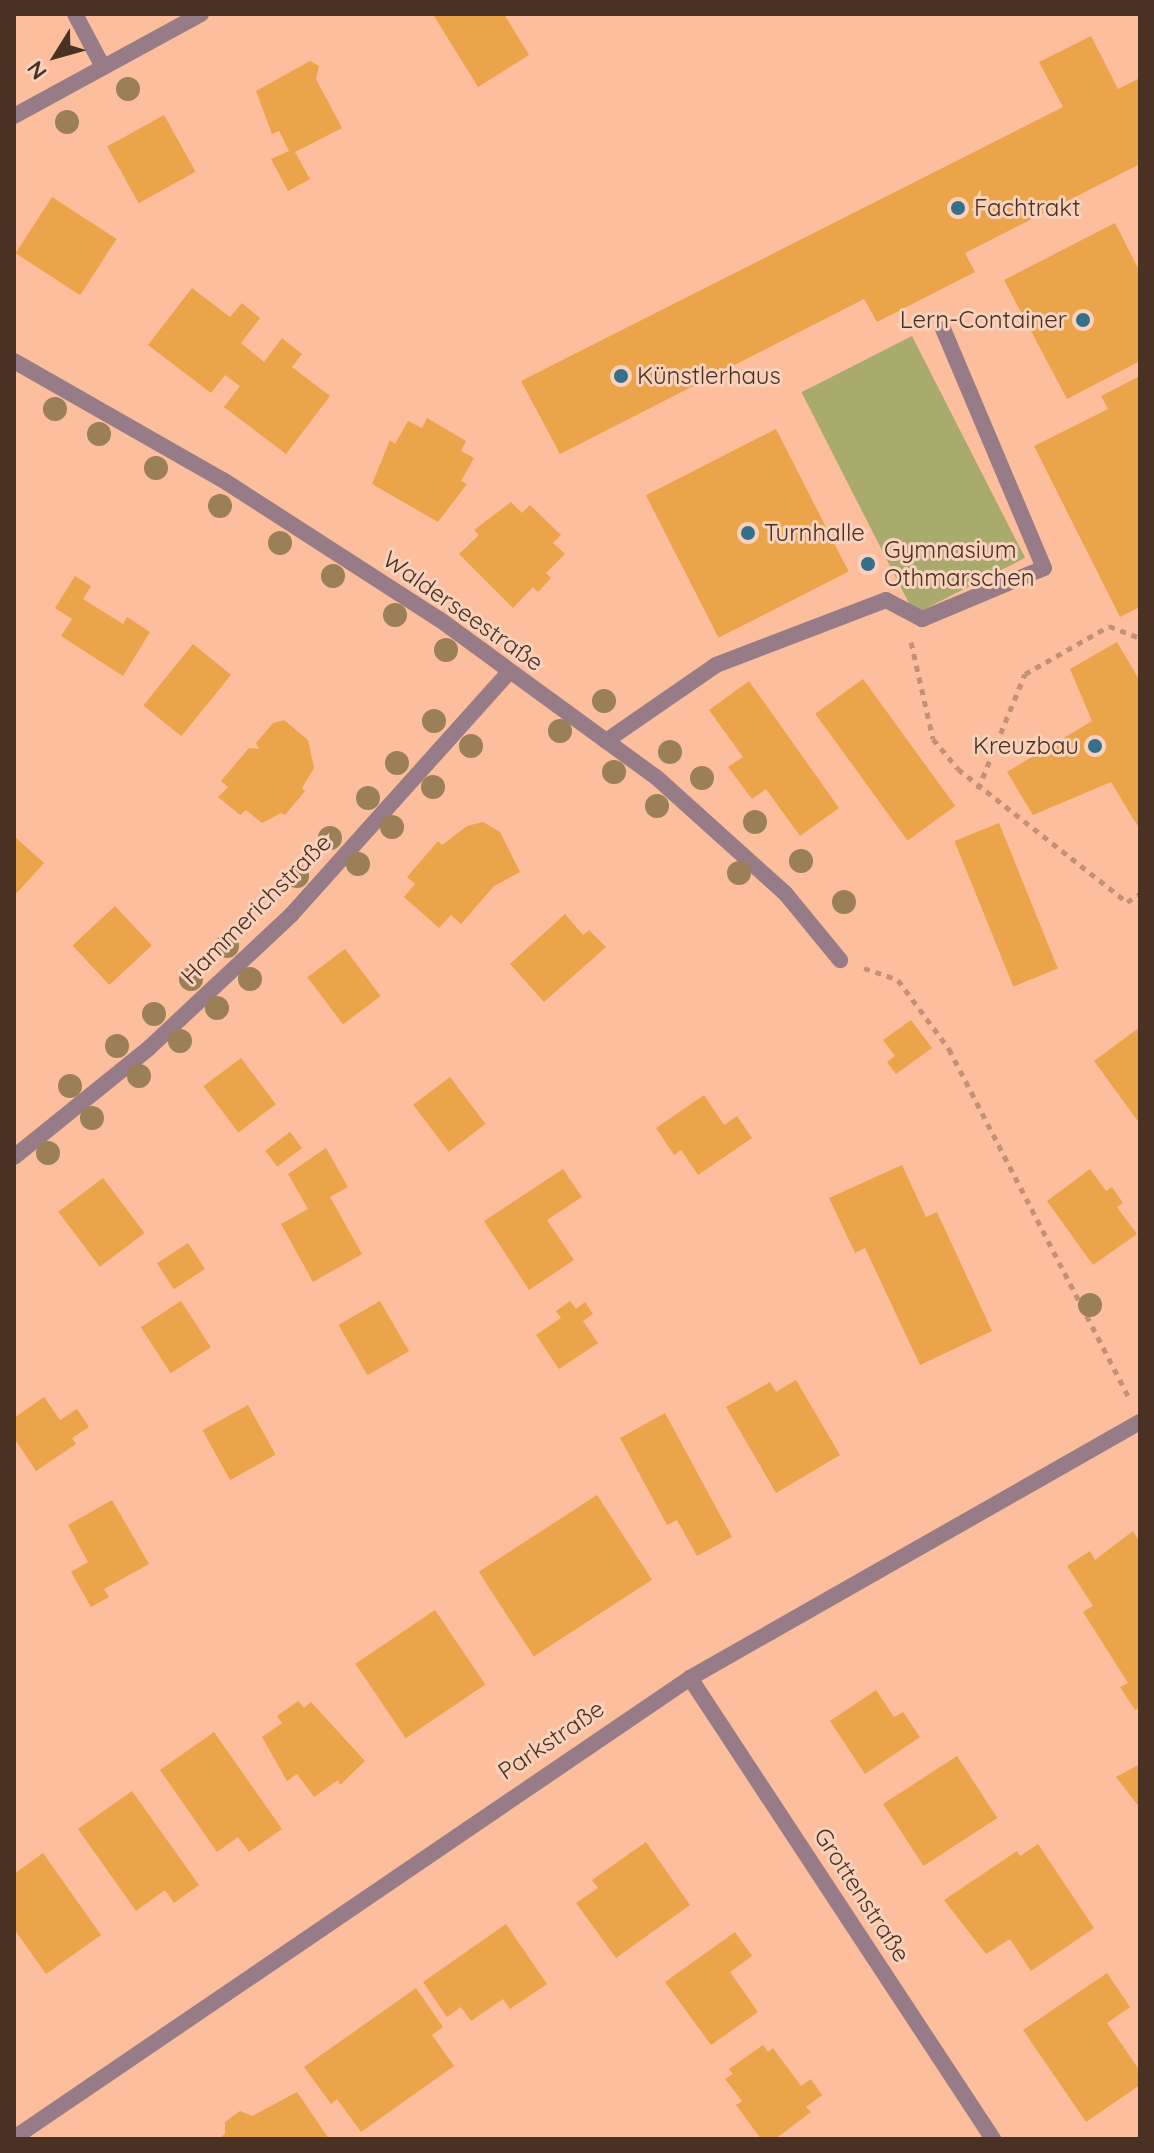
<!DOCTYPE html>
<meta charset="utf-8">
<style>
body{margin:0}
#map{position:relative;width:1154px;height:2153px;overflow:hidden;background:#fcbe9c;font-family:Quicksand,sans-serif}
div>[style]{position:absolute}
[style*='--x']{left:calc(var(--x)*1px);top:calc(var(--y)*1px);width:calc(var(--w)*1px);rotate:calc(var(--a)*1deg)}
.green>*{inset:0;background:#a9ab6d;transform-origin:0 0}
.building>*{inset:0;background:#eba44a;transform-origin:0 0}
.path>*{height:5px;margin-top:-2.5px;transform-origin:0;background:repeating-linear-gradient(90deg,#c39176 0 6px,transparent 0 12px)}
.lane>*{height:16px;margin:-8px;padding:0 8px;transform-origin:8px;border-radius:8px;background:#977b87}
.street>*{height:16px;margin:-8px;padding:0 8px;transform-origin:8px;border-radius:8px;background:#977b87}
.trees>*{width:24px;height:24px;margin:-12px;border-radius:50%;background:#9b7f57}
.dots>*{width:22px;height:22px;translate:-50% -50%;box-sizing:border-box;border:4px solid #f8d2bd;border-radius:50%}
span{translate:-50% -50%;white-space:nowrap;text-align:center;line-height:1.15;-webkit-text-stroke:6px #f8d2bd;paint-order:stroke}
.poi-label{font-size:24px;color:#493123}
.left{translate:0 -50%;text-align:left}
.right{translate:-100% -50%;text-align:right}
.street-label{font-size:24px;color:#493123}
.frame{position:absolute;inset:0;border:16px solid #493123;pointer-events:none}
.north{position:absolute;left:16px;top:16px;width:80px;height:80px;-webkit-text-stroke:6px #f8d2bd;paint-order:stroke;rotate:233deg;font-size:22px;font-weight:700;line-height:32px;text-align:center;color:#493123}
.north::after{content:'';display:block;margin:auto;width:28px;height:36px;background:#493123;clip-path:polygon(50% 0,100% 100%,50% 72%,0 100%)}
</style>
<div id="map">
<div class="green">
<i style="left:912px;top:336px;width:249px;height:124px;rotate:63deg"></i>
</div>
<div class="building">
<i style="clip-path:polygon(438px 14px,504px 14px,529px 55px,478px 87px,434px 16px)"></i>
<i style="clip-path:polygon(1091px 36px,1118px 89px,1140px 78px,1140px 164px,965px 253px,975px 272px,877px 322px,864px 299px,560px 454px,521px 381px,1063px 107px,1039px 62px)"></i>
<i style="clip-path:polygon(310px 61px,319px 66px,316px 79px,342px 128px,295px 152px,310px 179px,288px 191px,271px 159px,289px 151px,279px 131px,272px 134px,256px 91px)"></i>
<i style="left:164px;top:115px;width:65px;height:65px;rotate:61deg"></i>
<i style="left:52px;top:197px;width:77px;height:67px;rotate:33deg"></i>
<i style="clip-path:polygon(1115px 223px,1140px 272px,1140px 361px,1067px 399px,1004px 280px)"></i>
<i style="clip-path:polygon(192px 288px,230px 317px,242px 303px,260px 318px,241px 343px,264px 362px,282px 338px,302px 354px,292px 367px,330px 396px,286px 454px,224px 407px,240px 386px,225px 375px,211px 393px,148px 345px)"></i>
<i style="clip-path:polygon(1140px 376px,1140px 607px,1120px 617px,1034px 446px,1108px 409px,1101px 396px)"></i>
<i style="clip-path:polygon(427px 418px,466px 441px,461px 451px,474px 458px,461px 481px,467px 484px,438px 522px,372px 484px,390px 440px,395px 444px,408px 421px,422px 428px)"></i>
<i style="left:776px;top:429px;width:160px;height:146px;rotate:63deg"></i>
<i style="clip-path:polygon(511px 502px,522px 513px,530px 505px,561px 535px,553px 543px,565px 554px,546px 573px,551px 578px,538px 592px,533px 587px,513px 608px,459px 554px,479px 535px,474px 530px)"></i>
<i style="clip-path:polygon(75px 576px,91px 586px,83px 599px,123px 624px,127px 617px,150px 632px,123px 676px,61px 636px,72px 619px,55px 608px)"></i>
<i style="clip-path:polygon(1117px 642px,1140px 681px,1140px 830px,1111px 782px,1033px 815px,1007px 772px,1092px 721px,1070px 669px)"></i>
<i style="left:193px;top:644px;width:49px;height:79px;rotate:39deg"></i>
<i style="left:863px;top:679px;width:157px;height:59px;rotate:54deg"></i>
<i style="clip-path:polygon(749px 681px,839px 808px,800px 836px,766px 789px,752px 799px,728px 767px,743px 757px,709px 710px)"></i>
<i style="clip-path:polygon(284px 720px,308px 740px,314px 768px,302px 788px,305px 791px,285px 815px,281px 813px,262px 823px,246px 810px,240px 815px,218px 797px,228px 787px,221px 781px,249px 748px,259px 749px,256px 743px,273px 723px)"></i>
<i style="clip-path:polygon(483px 822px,500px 832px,520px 872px,494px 886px,461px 924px,451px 915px,439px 928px,404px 897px,415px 884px,407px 877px,438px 841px,442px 845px,467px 826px)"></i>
<i style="left:999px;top:823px;width:157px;height:48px;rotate:68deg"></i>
<i style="clip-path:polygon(14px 836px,44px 863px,14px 896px)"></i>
<i style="left:115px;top:906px;width:54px;height:58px;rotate:47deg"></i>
<i style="clip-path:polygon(565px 914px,583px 935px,589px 930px,606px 947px,544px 1002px,510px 964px)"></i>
<i style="left:345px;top:949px;width:59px;height:47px;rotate:53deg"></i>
<i style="clip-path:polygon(911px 1020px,932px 1048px,896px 1074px,887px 1062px,895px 1056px,883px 1040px)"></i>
<i style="clip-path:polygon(1140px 1027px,1140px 1124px,1094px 1061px)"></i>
<i style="left:241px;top:1058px;width:58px;height:47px;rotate:53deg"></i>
<i style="left:450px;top:1077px;width:59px;height:46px;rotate:53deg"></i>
<i style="clip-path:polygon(704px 1095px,724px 1125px,737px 1116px,752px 1138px,698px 1175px,681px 1150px,674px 1155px,656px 1128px)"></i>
<i style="left:290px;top:1132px;width:20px;height:31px;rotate:53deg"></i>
<i style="clip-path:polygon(326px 1148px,348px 1187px,330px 1197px,362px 1254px,313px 1282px,281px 1224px,308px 1209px,288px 1174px)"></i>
<i style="clip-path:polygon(902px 1165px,926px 1217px,937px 1212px,992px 1331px,920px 1365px,865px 1248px,855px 1253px,829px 1198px)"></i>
<i style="clip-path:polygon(563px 1169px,582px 1197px,547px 1220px,574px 1260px,529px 1290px,484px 1221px)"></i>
<i style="clip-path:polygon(1090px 1169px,1106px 1191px,1112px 1187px,1123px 1203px,1117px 1207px,1137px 1234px,1093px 1265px,1047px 1201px)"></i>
<i style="left:103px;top:1178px;width:69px;height:56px;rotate:53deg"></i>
<i style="left:188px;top:1243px;width:31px;height:37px;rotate:57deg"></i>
<i style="left:181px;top:1301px;width:55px;height:48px;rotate:57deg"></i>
<i style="left:380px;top:1301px;width:58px;height:48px;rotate:60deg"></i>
<i style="clip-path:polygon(570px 1301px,576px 1309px,585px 1302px,593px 1314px,583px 1321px,598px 1343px,559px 1369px,536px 1335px,561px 1318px,556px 1311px)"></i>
<i style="clip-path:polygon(796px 1380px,840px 1455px,776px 1493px,726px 1407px,770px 1382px,776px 1392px)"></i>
<i style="clip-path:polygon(44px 1397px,60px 1420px,77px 1409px,89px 1427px,72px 1438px,76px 1444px,36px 1471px,14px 1438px,14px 1418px)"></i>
<i style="left:248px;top:1405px;width:57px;height:52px;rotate:61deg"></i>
<i style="clip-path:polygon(665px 1413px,732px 1537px,697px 1556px,677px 1520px,667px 1525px,620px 1438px)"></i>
<i style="left:597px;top:1495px;width:101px;height:141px;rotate:57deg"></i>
<i style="clip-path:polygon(112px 1500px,149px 1564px,104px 1589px,109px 1597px,91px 1607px,71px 1572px,88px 1562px,68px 1525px)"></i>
<i style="clip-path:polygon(1133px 1531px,1140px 1543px,1140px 1707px,1135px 1710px,1120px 1687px,1128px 1683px,1083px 1612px,1093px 1606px,1067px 1566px,1090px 1551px,1095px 1560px)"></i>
<i style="left:435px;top:1610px;width:90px;height:96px;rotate:56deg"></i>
<i style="clip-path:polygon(876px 1690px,894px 1717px,903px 1712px,920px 1737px,865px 1774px,830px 1721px)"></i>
<i style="clip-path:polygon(298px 1701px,304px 1708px,311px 1702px,365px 1761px,340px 1785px,338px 1780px,314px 1797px,297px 1774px,287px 1781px,262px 1737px,282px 1723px,277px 1716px)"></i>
<i style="clip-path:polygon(214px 1732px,282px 1829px,249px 1852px,238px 1837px,217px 1852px,160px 1770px)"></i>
<i style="left:957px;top:1756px;width:74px;height:88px;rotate:57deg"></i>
<i style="clip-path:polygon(1140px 1764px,1140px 1808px,1116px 1777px)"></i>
<i style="clip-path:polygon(132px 1791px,199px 1885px,174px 1903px,165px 1890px,136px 1911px,78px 1829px)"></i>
<i style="clip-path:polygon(646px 1842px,690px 1905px,616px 1958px,576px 1903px,598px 1888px,592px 1880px)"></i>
<i style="clip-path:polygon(1038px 1844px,1094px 1928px,1031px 1971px,1010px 1939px,986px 1954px,944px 1900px,1017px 1851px,1020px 1856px)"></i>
<i style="clip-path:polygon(43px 1853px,101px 1935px,46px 1974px,14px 1929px,14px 1874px)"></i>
<i style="clip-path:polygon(506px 1924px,547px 1984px,510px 2009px,503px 1999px,471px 2021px,461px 2007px,447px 2017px,423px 1982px)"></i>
<i style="clip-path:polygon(735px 1932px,752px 1956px,730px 1972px,758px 2012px,711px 2045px,665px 1982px)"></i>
<i style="clip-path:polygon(1107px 1973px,1130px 2007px,1107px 2023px,1140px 2071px,1140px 2085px,1086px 2122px,1023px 2030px)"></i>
<i style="clip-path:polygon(416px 1988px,443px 2027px,432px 2035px,454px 2066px,361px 2132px,337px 2099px,331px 2104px,304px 2067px)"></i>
<i style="clip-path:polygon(763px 2045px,768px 2052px,773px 2048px,801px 2086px,811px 2079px,822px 2095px,806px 2107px,811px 2112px,775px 2139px,761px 2139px,736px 2105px,742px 2101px,725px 2079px,733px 2074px,729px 2069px)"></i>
<i style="clip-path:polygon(297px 2092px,329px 2139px,218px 2139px,225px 2134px,225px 2122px,240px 2111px,252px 2116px)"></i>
</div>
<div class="path">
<i style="--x:911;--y:642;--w:99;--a:77.2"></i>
<i style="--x:933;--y:739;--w:39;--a:50"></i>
<i style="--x:958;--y:769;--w:215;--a:38.2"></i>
<i style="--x:1127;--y:902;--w:15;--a:-32"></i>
<i style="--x:978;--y:789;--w:124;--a:-67.8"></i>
<i style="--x:1025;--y:674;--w:97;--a:-29.7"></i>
<i style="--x:1109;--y:626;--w:33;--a:21"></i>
<i style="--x:864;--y:968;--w:36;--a:19"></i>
<i style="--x:898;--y:980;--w:86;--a:53.5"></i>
<i style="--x:949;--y:1049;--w:392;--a:62.7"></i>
</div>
<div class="lane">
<i style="--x:606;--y:741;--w:134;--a:-34.6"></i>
<i style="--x:716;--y:665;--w:182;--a:-20.9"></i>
<i style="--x:886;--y:600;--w:41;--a:27.8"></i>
<i style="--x:922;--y:619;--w:132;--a:-22.7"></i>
<i style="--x:1044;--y:568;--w:259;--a:-112.9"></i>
</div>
<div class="street">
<i style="--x:75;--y:14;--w:60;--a:62.2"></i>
<i style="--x:14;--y:116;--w:213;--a:-28.6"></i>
<i style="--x:14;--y:361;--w:241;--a:29.7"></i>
<i style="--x:223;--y:480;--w:257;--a:32.8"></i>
<i style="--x:439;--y:619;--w:268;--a:36.1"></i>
<i style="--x:656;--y:777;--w:173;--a:42"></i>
<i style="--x:785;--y:893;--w:87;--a:50.6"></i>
<i style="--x:14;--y:1157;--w:174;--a:-38.9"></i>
<i style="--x:149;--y:1048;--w:196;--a:-43.1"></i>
<i style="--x:292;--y:914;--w:325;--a:-48.1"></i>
<i style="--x:690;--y:1678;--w:552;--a:56.68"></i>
<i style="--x:14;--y:2138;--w:818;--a:-34.23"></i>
<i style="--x:690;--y:1678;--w:518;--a:-29.64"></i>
</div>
<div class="trees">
<i style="left:128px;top:89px"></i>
<i style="left:67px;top:122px"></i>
<i style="left:55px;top:409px"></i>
<i style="left:99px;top:434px"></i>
<i style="left:156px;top:468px"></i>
<i style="left:220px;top:506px"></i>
<i style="left:280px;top:543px"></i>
<i style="left:333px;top:576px"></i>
<i style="left:395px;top:615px"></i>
<i style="left:446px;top:650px"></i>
<i style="left:604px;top:701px"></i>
<i style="left:434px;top:721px"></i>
<i style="left:560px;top:731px"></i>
<i style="left:471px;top:746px"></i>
<i style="left:670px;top:752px"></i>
<i style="left:397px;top:763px"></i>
<i style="left:614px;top:772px"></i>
<i style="left:702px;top:778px"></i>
<i style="left:433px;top:787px"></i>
<i style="left:368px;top:798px"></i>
<i style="left:657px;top:806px"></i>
<i style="left:755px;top:822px"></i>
<i style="left:392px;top:827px"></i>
<i style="left:330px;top:838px"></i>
<i style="left:801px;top:861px"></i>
<i style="left:358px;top:864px"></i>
<i style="left:739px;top:873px"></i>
<i style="left:297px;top:876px"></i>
<i style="left:844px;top:902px"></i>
<i style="left:227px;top:946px"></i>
<i style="left:191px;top:979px"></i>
<i style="left:250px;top:979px"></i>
<i style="left:217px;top:1008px"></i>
<i style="left:154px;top:1014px"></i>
<i style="left:180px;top:1041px"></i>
<i style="left:117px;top:1046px"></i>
<i style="left:139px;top:1076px"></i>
<i style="left:70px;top:1086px"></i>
<i style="left:92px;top:1118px"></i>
<i style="left:48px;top:1153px"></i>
<i style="left:1090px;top:1305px"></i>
</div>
<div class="dots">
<i style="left:958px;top:208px;background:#366f89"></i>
<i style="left:1083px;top:320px;background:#366f89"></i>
<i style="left:621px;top:376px;background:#366f89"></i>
<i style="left:748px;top:533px;background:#366f89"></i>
<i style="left:868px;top:564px;background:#366f89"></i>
<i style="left:1095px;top:746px;background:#366f89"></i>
</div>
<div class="poi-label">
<span class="left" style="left:974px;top:208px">Fachtrakt</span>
<span class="right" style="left:1067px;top:320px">Lern-Container</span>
<span class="left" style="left:637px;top:376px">Künstlerhaus</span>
<span class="left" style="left:764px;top:533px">Turnhalle</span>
<span class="left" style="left:884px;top:564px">Gymnasium<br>Othmarschen</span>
<span class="right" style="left:1079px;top:746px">Kreuzbau</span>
</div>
<div class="street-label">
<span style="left:463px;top:611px;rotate:35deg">Walderseestraße</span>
<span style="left:256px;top:909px;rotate:-45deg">Hammerichstraße</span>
<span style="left:551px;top:1740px;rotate:-34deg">Parkstraße</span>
<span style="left:862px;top:1895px;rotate:57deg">Grottenstraße</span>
</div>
<div class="frame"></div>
<div class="north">N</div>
</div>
